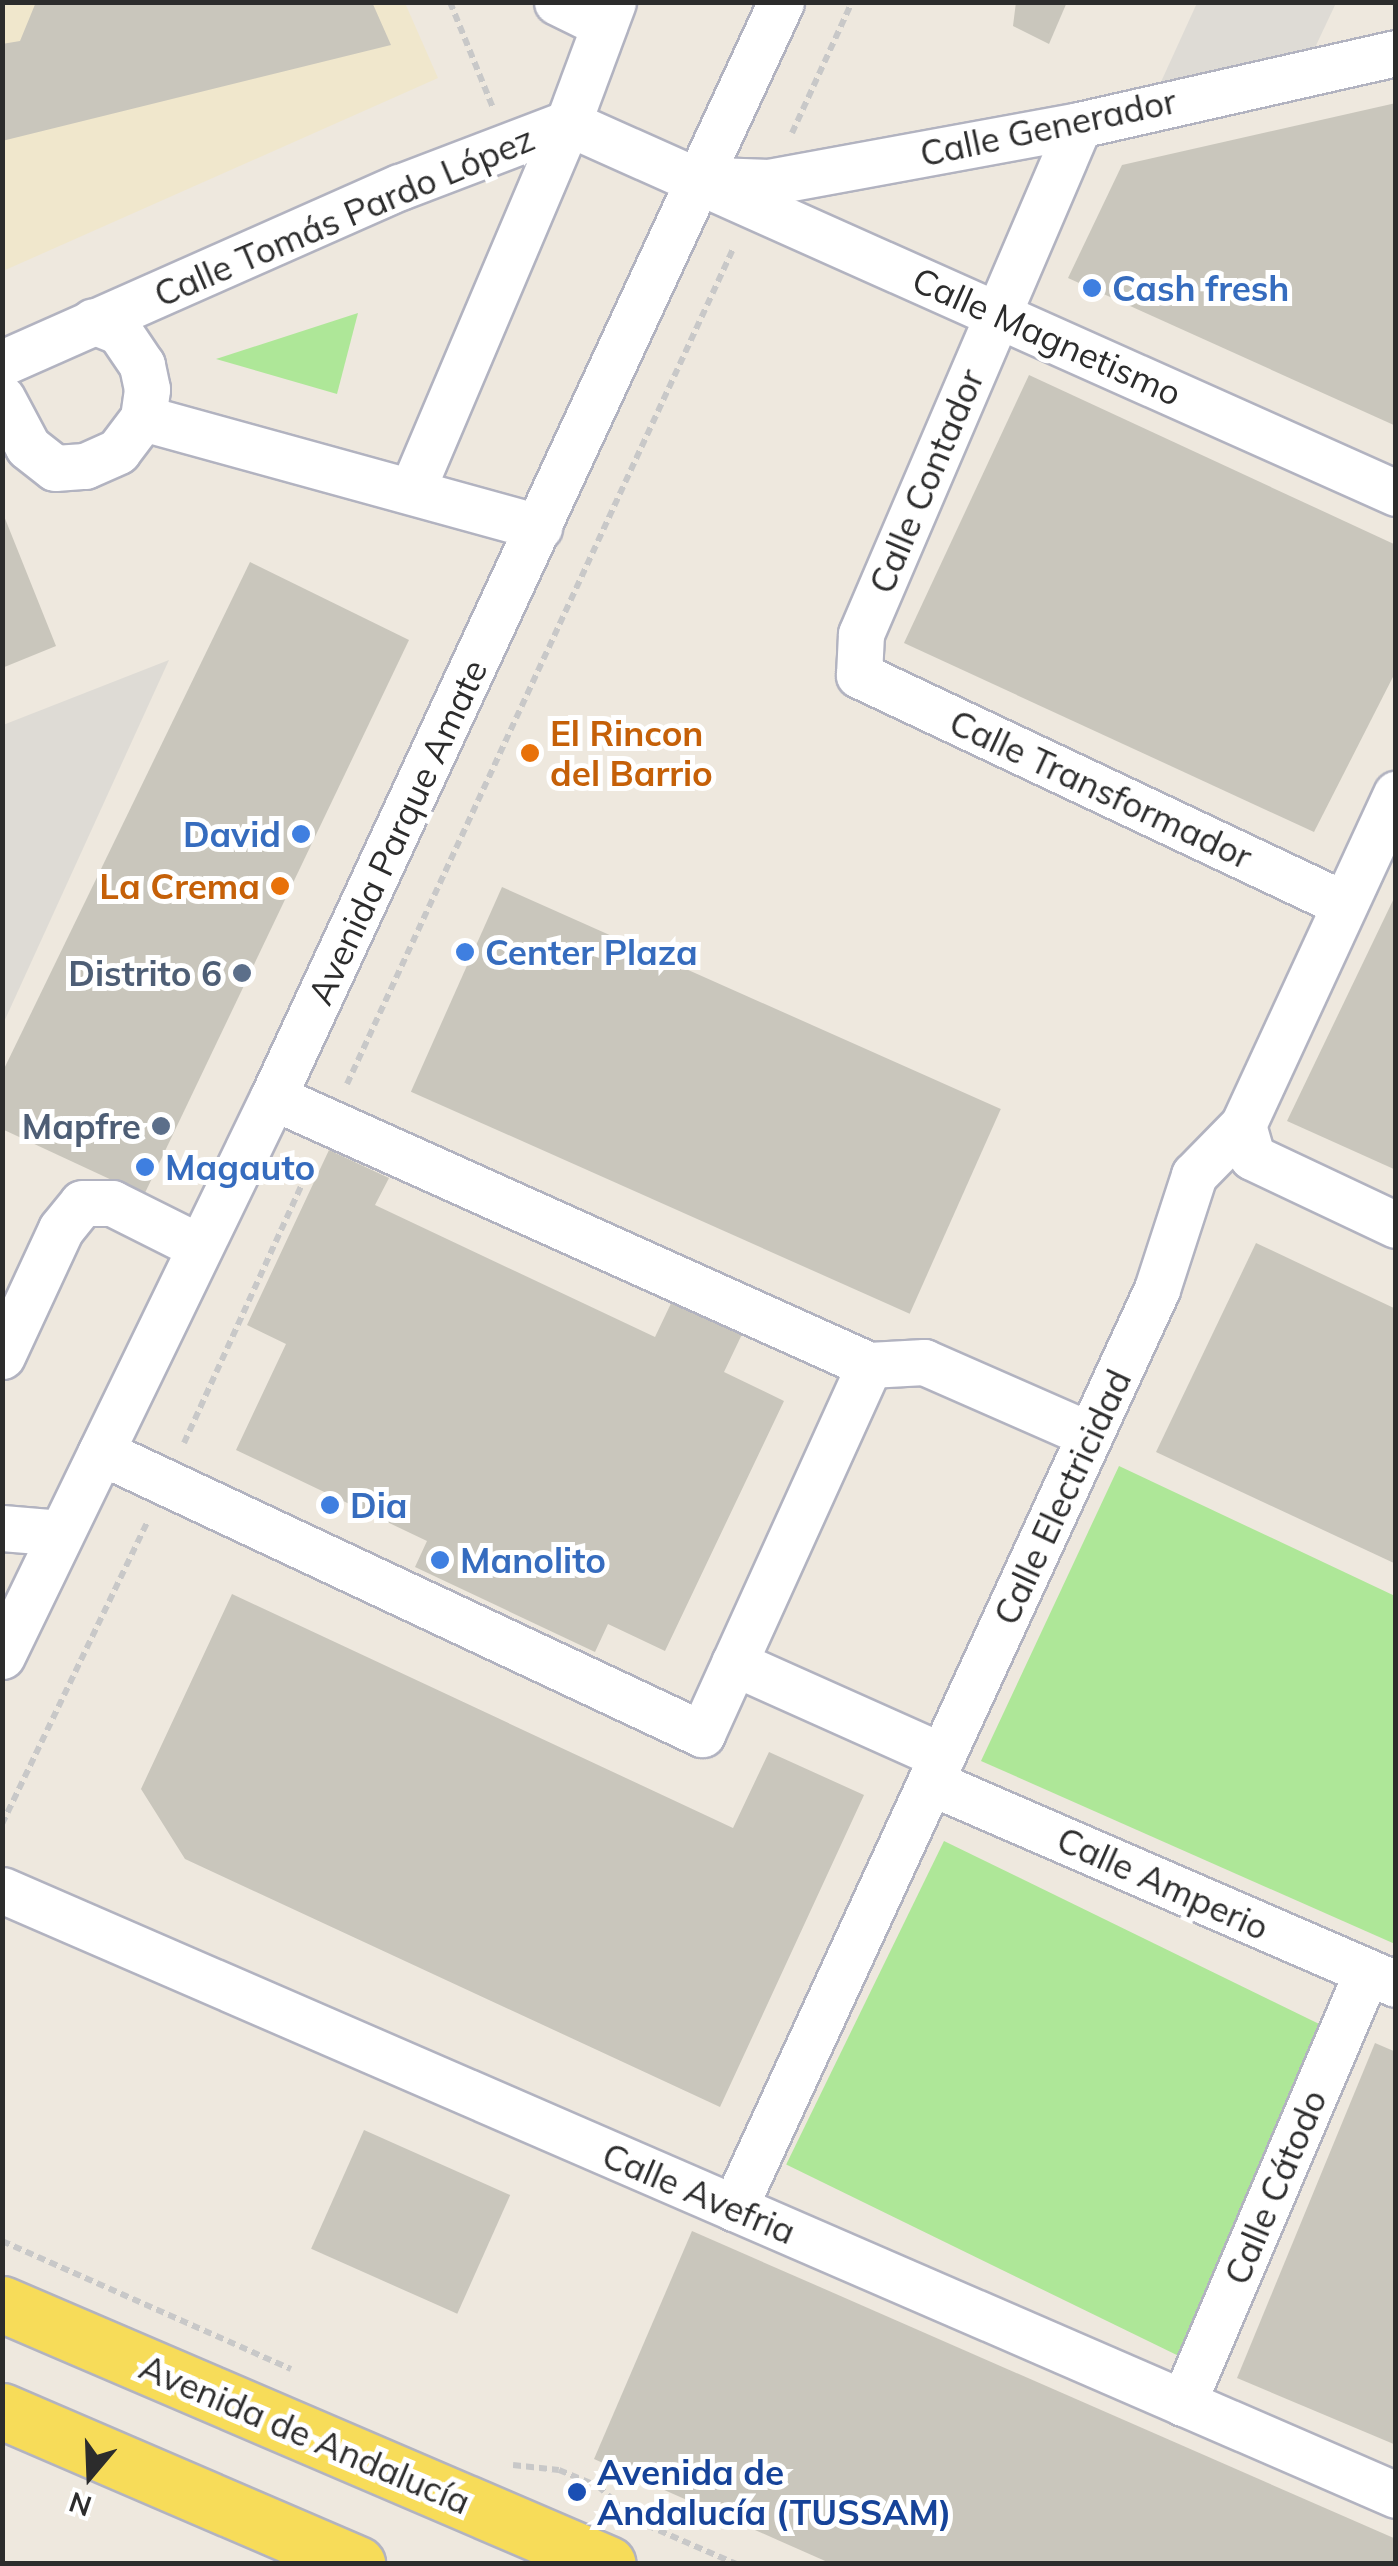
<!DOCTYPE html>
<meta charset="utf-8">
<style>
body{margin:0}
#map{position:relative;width:1398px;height:2566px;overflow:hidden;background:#eee8de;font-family:Mulish,sans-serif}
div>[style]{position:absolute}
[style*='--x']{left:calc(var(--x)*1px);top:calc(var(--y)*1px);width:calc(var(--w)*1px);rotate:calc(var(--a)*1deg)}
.education>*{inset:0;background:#f0e7cc}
.green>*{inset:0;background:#aee798;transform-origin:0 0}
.plaza>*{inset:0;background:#dedbd5}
.building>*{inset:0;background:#c9c6bc;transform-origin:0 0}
.path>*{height:6px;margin-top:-3px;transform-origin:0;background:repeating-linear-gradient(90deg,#c8c8c8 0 8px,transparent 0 13px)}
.roads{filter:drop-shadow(2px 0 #b2b3c0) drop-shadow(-2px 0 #b2b3c0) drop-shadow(0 2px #b2b3c0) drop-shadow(0 -2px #b2b3c0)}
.minor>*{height:45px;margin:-22.5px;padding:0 22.5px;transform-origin:22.5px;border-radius:22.5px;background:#fff}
.major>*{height:55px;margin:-27.5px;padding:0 27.5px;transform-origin:27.5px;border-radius:27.5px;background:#f7dc59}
.dots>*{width:28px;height:28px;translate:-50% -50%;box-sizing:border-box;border:5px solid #fff;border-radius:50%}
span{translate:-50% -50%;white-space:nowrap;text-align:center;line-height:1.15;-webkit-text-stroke:10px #fff;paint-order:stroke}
.street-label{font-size:35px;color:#2c2c2c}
.shop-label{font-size:35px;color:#366cbe;font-weight:700}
.left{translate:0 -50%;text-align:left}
.right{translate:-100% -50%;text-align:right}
.food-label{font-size:35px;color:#c56008;font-weight:700}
.service-label{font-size:35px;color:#4e5e75;font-weight:700}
.transit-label{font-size:35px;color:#164399;font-weight:700}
.frame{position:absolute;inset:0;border:5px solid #2c2c2c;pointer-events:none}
.north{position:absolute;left:40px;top:2426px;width:100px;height:100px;-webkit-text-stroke:8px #fff;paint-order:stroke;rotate:199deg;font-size:28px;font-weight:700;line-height:40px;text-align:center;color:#2c2c2c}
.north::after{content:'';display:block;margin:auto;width:35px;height:45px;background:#2c2c2c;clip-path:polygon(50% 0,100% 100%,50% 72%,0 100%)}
</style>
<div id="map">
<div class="education">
<i style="clip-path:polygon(3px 3px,405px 3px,438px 78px,3px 271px)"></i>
</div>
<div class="green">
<i style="clip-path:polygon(358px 313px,337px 394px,216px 359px)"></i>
<i style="clip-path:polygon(1119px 1466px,1395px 1596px,1395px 1944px,981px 1761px)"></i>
<i style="left:944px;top:1841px;width:458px;height:360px;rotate:26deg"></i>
</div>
<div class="plaza">
<i style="clip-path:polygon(1197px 3px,1336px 3px,1303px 73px,1150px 106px)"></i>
<i style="clip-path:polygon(169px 660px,3px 1024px,3px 725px)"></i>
</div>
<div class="building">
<i style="clip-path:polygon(36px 2px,372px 2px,391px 45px,2px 141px,2px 44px,20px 41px)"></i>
<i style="clip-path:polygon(1016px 2px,1067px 2px,1049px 44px,1013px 26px)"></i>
<i style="clip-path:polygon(1396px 103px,1396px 426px,1068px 278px,1122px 165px)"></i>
<i style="clip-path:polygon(1029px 375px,1396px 545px,1396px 671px,1314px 832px,904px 643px)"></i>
<i style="clip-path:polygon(2px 511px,56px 646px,2px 668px)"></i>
<i style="clip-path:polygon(250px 562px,409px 640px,144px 1195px,2px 1129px,2px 1073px)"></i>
<i style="left:502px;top:887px;width:546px;height:224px;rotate:24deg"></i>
<i style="clip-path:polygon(1396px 894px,1396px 1170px,1287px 1121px)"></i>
<i style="clip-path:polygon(329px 1150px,389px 1178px,375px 1205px,655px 1337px,675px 1295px,745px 1328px,724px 1372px,784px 1401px,665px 1651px,608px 1624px,595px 1652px,415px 1567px,427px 1541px,236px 1450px,286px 1344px,247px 1325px)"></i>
<i style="clip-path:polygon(1256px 1243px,1396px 1309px,1396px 1564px,1156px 1452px)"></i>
<i style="clip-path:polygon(232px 1594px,733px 1828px,769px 1752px,864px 1795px,720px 2107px,185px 1859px,141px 1789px)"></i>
<i style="clip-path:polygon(1375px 2043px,1396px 2052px,1396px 2445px,1237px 2378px)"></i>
<i style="left:364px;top:2130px;width:160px;height:130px;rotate:24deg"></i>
<i style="clip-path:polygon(692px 2231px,1396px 2539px,1396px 2564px,832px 2564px,594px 2459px)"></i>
</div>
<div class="path">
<i style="--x:450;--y:2;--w:114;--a:67.9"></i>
<i style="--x:792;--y:133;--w:144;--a:-65.4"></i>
<i style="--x:347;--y:1084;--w:922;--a:-65.19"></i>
<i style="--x:184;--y:1443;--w:307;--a:-65.5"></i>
<i style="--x:2;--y:1824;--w:334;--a:-64.3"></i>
<i style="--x:2;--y:2241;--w:316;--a:23.9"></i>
<i style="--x:513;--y:2465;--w:46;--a:6.2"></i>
<i style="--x:559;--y:2470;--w:42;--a:22.3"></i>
<i style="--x:598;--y:2486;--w:50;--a:42.6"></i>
<i style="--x:635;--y:2520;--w:110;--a:23.5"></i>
</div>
<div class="roads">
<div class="minor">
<i style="--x:557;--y:2;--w:52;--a:26.1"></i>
<i style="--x:1079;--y:125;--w:554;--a:113.19"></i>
<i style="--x:861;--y:634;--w:41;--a:92.8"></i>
<i style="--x:859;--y:675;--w:536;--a:25.28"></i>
<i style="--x:715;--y:180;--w:54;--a:2.1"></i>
<i style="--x:769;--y:182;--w:315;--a:-10.4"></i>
<i style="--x:1079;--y:125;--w:325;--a:-12.8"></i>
<i style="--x:2;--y:363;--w:435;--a:-23.9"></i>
<i style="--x:400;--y:187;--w:180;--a:-20.9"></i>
<i style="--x:568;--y:123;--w:129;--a:-69.6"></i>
<i style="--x:2;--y:398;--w:55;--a:62"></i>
<i style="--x:28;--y:447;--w:34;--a:38"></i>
<i style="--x:55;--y:468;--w:30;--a:-4"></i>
<i style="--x:85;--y:466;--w:36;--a:-24"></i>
<i style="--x:118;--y:451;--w:41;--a:-52.9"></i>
<i style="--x:143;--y:418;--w:29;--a:-82"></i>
<i style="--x:147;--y:389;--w:25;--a:-102"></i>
<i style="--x:142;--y:365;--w:40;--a:-124"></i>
<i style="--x:120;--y:332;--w:29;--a:-158"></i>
<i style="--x:143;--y:418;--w:411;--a:15.4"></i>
<i style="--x:412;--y:490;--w:399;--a:-67"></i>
<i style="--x:568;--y:123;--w:907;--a:24.08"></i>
<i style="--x:1243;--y:1125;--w:33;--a:74"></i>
<i style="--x:1252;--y:1157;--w:159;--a:25.3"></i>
<i style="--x:2;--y:1356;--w:140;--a:-65.1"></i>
<i style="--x:61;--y:1229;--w:33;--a:-51"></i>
<i style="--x:82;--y:1203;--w:30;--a:0"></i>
<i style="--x:112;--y:1203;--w:98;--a:26.6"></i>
<i style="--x:869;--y:1365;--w:55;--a:-3.1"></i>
<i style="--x:924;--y:1362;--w:181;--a:23.7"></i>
<i style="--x:101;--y:1452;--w:664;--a:25.14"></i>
<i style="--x:702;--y:1734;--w:405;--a:-65.6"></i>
<i style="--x:869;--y:1365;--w:653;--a:-155.79"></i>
<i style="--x:2;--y:1528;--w:59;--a:4.8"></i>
<i style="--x:2;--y:1656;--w:621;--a:-64.14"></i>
<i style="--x:273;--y:1097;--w:1207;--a:-65.11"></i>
<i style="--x:734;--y:1663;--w:228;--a:24.1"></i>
<i style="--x:930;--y:1782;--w:508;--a:23.44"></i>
<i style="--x:2;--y:1890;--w:1520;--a:23.46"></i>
<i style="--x:734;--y:2208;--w:1012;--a:-65.28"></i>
<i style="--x:1157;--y:1289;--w:120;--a:-72"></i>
<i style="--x:1194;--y:1175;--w:70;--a:-45.6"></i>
<i style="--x:1243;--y:1125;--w:365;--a:-65.2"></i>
<i style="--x:1183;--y:2403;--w:469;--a:-66.9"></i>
</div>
<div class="major">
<i style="--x:2;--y:2304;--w:659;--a:23.22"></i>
<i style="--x:2;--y:2411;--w:387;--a:23.3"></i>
</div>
</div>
<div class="dots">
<i style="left:1092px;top:288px;background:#3f7fe0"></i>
<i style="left:530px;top:753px;background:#e8710a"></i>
<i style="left:301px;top:834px;background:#3f7fe0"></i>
<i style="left:280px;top:886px;background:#e8710a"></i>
<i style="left:465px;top:952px;background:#3f7fe0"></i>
<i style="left:242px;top:973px;background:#5c6f8a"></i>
<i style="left:161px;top:1126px;background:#5c6f8a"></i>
<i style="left:145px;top:1167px;background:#3f7fe0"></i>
<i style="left:330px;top:1505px;background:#3f7fe0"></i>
<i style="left:440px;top:1560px;background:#3f7fe0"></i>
<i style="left:577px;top:2492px;background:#1a4fb4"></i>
</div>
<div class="street-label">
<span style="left:1048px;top:127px;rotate:-12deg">Calle Generador</span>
<span style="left:344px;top:216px;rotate:-23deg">Calle Tomás Pardo López</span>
<span style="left:1047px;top:336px;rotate:24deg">Calle Magnetismo</span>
<span style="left:926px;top:481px;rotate:-67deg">Calle Contador</span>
<span style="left:1101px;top:789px;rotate:25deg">Calle Transformador</span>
<span style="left:397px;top:832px;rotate:-65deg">Avenida Parque Amate</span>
<span style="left:1062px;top:1497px;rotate:-65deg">Calle Electricidad</span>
<span style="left:1163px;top:1883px;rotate:24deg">Calle Amperio</span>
<span style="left:1275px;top:2187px;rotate:-67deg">Calle Cátodo</span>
<span style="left:699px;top:2193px;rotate:23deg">Calle Avefria</span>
<span style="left:305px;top:2434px;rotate:23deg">Avenida de Andalucía</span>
</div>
<div class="shop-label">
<span class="left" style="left:1112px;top:288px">Cash fresh</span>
<span class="right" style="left:281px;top:834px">David</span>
<span class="left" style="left:485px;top:952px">Center Plaza</span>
<span class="left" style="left:165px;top:1167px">Magauto</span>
<span class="left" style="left:350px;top:1505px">Dia</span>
<span class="left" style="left:460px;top:1560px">Manolito</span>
</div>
<div class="food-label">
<span class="left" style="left:550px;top:753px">El Rincon<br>del Barrio</span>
<span class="right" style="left:260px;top:886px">La Crema</span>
</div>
<div class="service-label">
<span class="right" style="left:222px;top:973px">Distrito 6</span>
<span class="right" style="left:141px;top:1126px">Mapfre</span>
</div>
<div class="transit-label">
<span class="left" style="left:597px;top:2492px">Avenida de<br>Andalucía (TUSSAM)</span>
</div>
<div class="frame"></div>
<div class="north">N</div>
</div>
